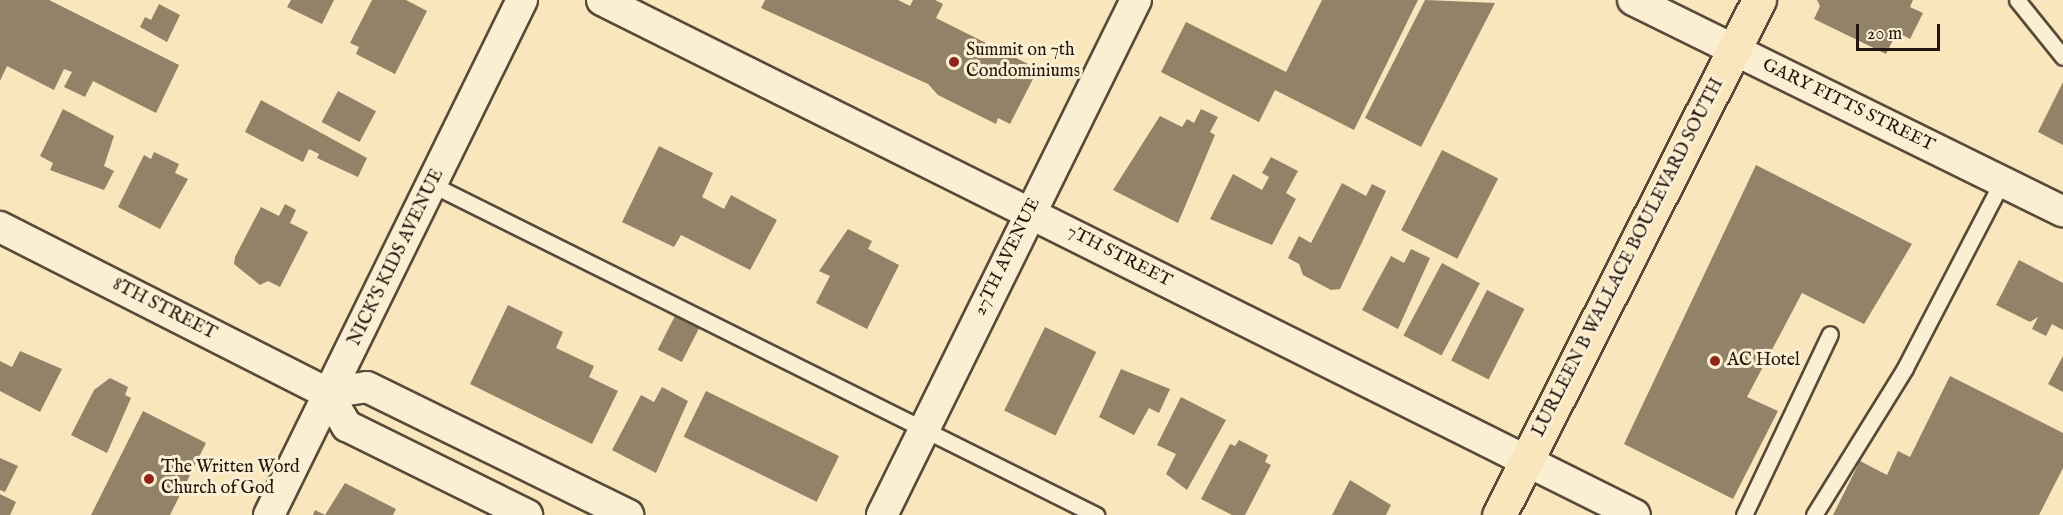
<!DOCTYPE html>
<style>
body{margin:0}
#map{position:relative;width:2063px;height:515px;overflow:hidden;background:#f9e6bc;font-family:"IM FELL English",serif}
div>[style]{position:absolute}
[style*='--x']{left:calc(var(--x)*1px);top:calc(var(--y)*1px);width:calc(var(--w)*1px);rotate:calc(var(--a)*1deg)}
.building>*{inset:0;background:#928268;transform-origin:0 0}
.roads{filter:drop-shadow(2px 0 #584a3a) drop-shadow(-2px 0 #584a3a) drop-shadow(0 2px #584a3a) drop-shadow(0 -2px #584a3a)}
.lane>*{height:15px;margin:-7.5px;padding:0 7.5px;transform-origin:7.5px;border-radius:7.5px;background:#fbefd3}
.street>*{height:30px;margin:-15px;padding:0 15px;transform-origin:15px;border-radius:15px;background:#fbefd3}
.highway>*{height:33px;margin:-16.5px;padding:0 16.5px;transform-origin:16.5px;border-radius:16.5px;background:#f9e6bc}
.dots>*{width:16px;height:16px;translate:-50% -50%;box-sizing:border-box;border:3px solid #fbefd3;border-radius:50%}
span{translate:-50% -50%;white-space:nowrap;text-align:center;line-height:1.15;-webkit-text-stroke:6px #fbefd3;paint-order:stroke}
.poi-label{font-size:18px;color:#22160e}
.left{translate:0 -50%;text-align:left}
.street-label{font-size:18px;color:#22160e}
.scale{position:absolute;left:1856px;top:24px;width:84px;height:27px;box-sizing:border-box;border:3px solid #22160e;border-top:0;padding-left:8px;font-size:18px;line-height:21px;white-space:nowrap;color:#22160e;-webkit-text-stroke:4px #fbefd3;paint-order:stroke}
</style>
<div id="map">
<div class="building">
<i style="clip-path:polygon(0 0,49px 0,179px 65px,156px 113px,93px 81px,85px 97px,64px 87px,72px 72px,64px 69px,54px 90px,7px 66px,0 81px)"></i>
<i style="clip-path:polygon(291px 0,334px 0,322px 24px,287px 7px)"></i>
<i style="clip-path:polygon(372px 0,406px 0,427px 11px,395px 74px,356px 54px,359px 47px,350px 43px)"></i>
<i style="clip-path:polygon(765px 0,898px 0,910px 6px,913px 0,935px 0,943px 4px,936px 18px,1038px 69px,1010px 124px,998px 118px,996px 124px,938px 95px,928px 84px,761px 8px)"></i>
<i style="clip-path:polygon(1322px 0,1418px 0,1354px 130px,1275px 90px,1259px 122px,1161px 72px,1186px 22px,1286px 72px)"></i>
<i style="clip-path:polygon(1425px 0,1495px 3px,1421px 147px,1365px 118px)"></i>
<i style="clip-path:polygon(1817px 0,1913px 0,1910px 7px,1923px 13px,1910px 39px,1897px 32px,1886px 54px,1814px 19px,1820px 6px)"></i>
<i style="clip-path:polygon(159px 4px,180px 15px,167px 42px,140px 27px,145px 17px,151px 20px)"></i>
<i style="clip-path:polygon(2063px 82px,2063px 145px,2038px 132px)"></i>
<i style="left:338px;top:91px;width:43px;height:35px;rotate:28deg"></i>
<i style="clip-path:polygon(261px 100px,367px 158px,358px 177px,317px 158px,319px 154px,309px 149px,303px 162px,245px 132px)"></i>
<i style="clip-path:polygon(63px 109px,114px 136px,104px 166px,114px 171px,104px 190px,50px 170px,53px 163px,40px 156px)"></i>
<i style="clip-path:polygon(1201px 109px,1218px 117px,1210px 132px,1215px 135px,1178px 223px,1113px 190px,1160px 116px,1182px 127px,1187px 119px,1194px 123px)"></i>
<i style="clip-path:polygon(659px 146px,713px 173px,702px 197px,724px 209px,731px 195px,777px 220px,750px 270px,681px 235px,674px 247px,622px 222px)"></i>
<i style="left:1442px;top:150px;width:63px;height:90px;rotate:27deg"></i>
<i style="clip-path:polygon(154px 152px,179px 164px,175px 173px,188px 179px,160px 229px,118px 207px,144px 155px,151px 159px)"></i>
<i style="clip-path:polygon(1271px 157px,1298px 171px,1286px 193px,1296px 199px,1272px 245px,1210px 219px,1233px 174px,1262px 190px,1269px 177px,1262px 173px)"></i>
<i style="clip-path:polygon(1756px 165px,1912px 244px,1864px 324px,1802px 293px,1747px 397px,1778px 411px,1733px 499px,1624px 444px)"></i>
<i style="clip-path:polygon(1342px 183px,1366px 196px,1372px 184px,1386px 191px,1340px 289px,1331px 290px,1303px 275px,1299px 264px,1288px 258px,1299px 236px,1311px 243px)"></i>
<i style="clip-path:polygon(285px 204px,296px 210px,290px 223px,308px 232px,280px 287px,268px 281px,260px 285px,234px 264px,235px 257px,261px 207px,279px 216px)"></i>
<i style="clip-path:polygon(848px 229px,872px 241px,868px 249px,899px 265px,867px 329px,816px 303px,830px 276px,819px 271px)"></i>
<i style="clip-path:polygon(1411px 249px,1430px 258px,1398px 329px,1362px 310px,1391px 256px,1404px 263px)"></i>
<i style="clip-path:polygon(2019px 260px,2063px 283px,2063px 330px,2052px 324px,2046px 336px,2032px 329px,2038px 317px,2030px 322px,1996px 305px)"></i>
<i style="left:1442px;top:263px;width:43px;height:82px;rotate:28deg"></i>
<i style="left:1487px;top:290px;width:42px;height:79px;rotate:27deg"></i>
<i style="clip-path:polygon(508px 305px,563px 332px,556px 348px,594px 366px,589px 377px,618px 391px,592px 444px,470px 384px)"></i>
<i style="left:675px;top:316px;width:27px;height:38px;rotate:27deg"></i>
<i style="left:1045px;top:327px;width:57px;height:93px;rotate:26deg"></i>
<i style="clip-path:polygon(20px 351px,62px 369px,40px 412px,0 391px,0 361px,12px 367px)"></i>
<i style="clip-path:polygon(2063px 356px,2063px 392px,2048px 384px)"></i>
<i style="clip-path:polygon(1121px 369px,1170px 389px,1159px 413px,1149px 408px,1134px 435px,1099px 417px)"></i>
<i style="clip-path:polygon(1950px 376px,2063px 433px,2063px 468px,2039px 515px,1833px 515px,1860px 461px,1887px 475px,1898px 451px,1910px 457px)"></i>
<i style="clip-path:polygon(110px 378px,128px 387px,125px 395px,131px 398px,107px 453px,71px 435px,94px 390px)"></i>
<i style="clip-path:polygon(662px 387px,688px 401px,656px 473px,612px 450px,641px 395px,654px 402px)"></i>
<i style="left:706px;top:391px;width:148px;height:51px;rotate:26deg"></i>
<i style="clip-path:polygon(1181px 397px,1226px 420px,1187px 490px,1166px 474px,1176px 454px,1157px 445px)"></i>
<i style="clip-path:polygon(143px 411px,206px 443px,170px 515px,91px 515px)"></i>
<i style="clip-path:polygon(1239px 440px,1268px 455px,1265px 462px,1271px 465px,1245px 515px,1232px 515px,1201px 499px,1230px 444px,1235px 446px)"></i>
<i style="clip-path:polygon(0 458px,18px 466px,5px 492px,0 490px)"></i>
<i style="clip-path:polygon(1350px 480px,1391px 505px,1386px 515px,1332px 515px)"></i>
<i style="clip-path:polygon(345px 483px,396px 509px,393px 515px,313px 515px,315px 510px,325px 515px)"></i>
<i style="clip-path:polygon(0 494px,16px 502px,10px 515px,0 515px)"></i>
</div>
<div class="roads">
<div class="lane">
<i style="--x:2017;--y:0;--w:73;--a:51.1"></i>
<i style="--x:433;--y:185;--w:741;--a:26.46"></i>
<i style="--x:1744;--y:515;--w:200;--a:-64.6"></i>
<i style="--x:1814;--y:515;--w:173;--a:-58.2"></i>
<i style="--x:1905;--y:368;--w:210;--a:-62.5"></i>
</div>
<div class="street">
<i style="--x:602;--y:0;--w:1154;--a:26.5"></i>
<i style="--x:1633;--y:0;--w:479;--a:26.2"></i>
<i style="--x:0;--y:227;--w:367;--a:26.9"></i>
<i style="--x:327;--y:393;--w:39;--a:59"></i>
<i style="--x:347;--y:426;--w:201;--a:26.3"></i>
<i style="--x:327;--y:393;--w:40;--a:-8.5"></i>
<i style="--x:367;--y:387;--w:291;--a:26.1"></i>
<i style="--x:269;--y:515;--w:574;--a:-63.84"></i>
<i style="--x:882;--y:515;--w:574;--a:-63.75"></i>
</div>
<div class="highway">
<i style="--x:1499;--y:515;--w:577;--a:-63.21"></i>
</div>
</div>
<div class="dots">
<i style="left:954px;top:62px;background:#8f2418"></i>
<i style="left:1715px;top:361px;background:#8f2418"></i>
<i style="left:149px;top:479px;background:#8f2418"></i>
</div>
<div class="poi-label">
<span class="left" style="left:966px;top:62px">Summit on 7th<br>Condominiums</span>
<span class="left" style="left:1727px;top:361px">AC Hotel</span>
<span class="left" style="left:161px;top:479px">The Written Word<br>Church of God</span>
</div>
<div class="street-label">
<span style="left:1848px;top:106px;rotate:26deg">GARY FITTS STREET</span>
<span style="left:1008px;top:257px;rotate:-64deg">27TH AVENUE</span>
<span style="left:1119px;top:257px;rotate:27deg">7TH STREET</span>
<span style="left:397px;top:258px;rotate:-64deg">NICK'S KIDS AVENUE</span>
<span style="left:1629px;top:258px;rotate:-63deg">LURLEEN B WALLACE BOULEVARD SOUTH</span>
<span style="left:164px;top:310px;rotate:27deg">8TH STREET</span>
</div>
<div class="scale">20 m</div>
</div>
